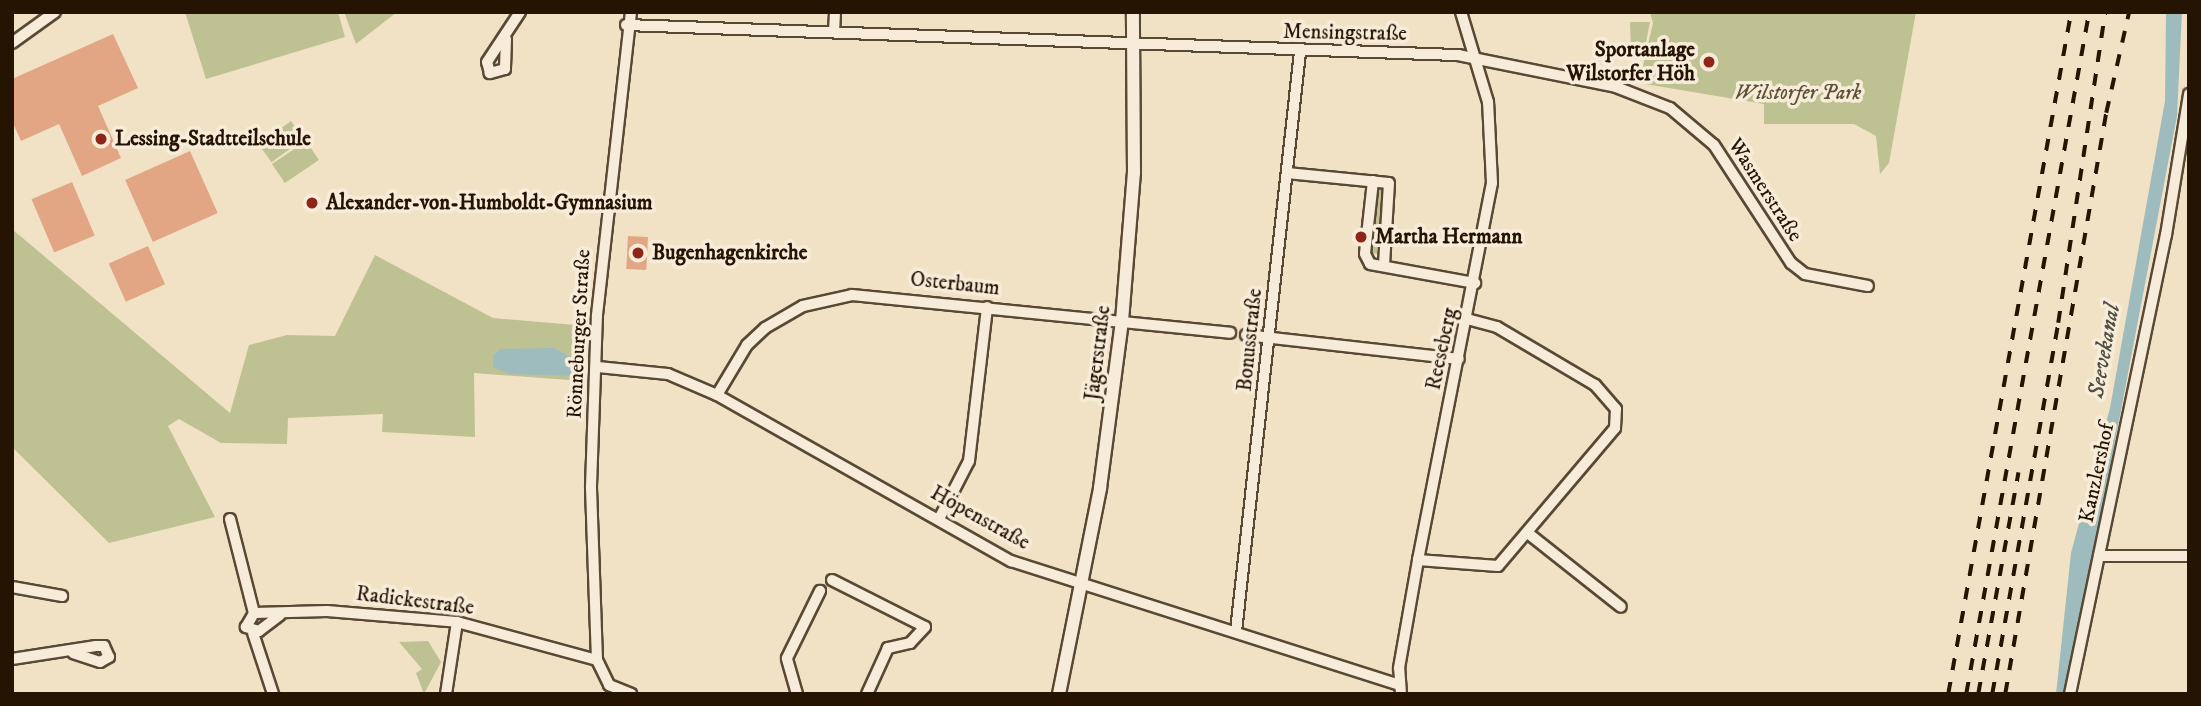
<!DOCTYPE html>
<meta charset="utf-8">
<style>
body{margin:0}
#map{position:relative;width:2201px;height:706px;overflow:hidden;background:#f2e2c5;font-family:"IM FELL DW Pica",serif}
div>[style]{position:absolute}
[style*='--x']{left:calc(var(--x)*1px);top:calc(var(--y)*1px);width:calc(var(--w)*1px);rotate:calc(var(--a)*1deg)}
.green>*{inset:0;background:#bec292;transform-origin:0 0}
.water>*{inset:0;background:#9ebcbd}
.building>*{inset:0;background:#e2a684;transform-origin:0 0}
.roads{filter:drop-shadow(2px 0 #594834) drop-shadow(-2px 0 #594834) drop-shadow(0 2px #594834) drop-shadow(0 -2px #594834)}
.minor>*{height:10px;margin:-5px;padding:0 5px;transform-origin:5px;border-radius:5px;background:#f7ecd9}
.tertiary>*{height:12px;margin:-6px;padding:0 6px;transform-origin:6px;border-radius:6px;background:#f7ecd9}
.rail>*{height:3.5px;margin-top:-1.75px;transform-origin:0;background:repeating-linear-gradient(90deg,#261403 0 12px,transparent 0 24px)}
.dots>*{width:19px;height:19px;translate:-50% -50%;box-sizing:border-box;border:4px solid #f7ecd9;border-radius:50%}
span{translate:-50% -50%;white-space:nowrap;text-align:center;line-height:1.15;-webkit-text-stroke:7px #f7ecd9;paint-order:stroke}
.street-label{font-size:21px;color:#261403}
.poi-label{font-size:21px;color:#261403;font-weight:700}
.right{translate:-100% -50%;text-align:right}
.left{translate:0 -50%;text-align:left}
.park-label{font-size:21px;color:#5b5135;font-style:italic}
.water-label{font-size:23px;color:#504f44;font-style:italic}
.frame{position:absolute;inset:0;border:14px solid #261403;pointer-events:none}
</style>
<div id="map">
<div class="green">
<i style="clip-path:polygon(185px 12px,338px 12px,345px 37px,206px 79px)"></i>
<i style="clip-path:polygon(344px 12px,397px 12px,356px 44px)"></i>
<i style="clip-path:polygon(1650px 12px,1916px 12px,1889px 163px,1880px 174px,1876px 136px,1854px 124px,1764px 124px,1764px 104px,1639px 83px,1653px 23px)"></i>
<i style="clip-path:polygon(1630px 22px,1650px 22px,1644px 53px,1631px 51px)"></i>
<i style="left:291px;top:121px;width:22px;height:40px;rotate:54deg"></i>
<i style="left:306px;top:141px;width:23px;height:41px;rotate:56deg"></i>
<i style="left:1375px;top:187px;width:15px;height:66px;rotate:8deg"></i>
<i style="clip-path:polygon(12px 229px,230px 413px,249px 345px,287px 335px,335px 336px,375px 255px,493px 318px,587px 326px,582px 381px,474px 373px,475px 437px,382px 432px,383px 414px,288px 418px,287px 444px,221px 443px,179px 419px,168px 426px,215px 517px,109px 543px,12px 447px)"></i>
<i style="clip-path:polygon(428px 641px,441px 662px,424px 694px,416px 673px,422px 669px,399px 642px)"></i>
</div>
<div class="water">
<i style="clip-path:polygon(2166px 12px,2182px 12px,2177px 116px,2067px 694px,2056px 694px,2071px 553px,2110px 408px,2165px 101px)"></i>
<i style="clip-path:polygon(555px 348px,578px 362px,576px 376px,509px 374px,493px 367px,493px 356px,500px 349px)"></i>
</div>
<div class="building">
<i style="clip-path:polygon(113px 34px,138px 88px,98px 106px,121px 158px,82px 176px,59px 124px,21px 141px,12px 121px,12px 79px)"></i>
<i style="left:190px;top:151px;width:68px;height:71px;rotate:66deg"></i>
<i style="left:72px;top:182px;width:58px;height:44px;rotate:67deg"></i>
<i style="left:628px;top:236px;width:20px;height:33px;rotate:3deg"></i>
<i style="left:148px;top:246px;width:42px;height:43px;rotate:66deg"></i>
</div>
<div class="roads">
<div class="minor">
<i style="--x:626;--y:25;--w:833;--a:2.07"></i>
<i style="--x:1458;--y:55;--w:161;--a:11.4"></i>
<i style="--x:1616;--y:87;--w:58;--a:21.3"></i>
<i style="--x:1670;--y:108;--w:57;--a:40.1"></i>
<i style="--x:1714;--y:145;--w:141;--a:56.9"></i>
<i style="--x:1791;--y:263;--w:18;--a:38"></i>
<i style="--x:1805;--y:274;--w:64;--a:10.8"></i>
<i style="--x:834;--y:32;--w:20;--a:-87"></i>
<i style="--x:506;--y:39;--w:30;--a:92"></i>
<i style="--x:505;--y:69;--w:16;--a:165"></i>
<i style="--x:490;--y:73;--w:11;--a:-105"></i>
<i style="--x:487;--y:62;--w:60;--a:-56.6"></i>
<i style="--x:12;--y:43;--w:53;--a:-35.8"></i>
<i style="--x:1287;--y:173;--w:102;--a:5.6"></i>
<i style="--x:1389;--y:183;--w:82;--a:93.5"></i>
<i style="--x:1373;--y:181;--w:73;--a:96.3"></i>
<i style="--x:1365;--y:254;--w:11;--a:63"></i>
<i style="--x:1370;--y:264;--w:107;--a:10.3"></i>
<i style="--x:1246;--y:335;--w:214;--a:6.4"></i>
<i style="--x:598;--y:367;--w:70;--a:5.7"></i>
<i style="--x:668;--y:374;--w:53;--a:23.2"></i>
<i style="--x:717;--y:395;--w:338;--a:29.5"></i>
<i style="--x:1011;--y:561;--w:408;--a:17.7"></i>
<i style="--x:717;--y:395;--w:58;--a:-59"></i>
<i style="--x:747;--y:345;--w:25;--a:-43"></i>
<i style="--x:765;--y:328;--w:44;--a:-30.1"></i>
<i style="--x:803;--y:306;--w:50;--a:-12.7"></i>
<i style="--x:852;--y:295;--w:380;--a:5.7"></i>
<i style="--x:230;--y:519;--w:97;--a:75.7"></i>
<i style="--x:939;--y:519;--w:65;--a:-62.7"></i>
<i style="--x:969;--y:461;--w:155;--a:-83.3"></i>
<i style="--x:1529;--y:534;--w:117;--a:38.4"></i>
<i style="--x:2099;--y:556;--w:90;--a:0"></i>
<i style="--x:1418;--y:560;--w:80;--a:4.3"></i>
<i style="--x:1498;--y:566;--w:181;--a:-49.7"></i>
<i style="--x:1615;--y:428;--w:19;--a:-87"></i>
<i style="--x:1616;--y:409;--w:32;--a:-131"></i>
<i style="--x:1595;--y:385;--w:114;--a:-149.4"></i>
<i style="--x:1497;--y:327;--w:31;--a:-165"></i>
<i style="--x:832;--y:580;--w:104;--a:26.8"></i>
<i style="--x:925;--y:627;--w:22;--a:133"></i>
<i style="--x:910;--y:643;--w:23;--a:167"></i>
<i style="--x:888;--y:648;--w:51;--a:114.5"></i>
<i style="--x:12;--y:587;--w:51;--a:10.2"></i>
<i style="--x:280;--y:615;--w:26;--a:143"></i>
<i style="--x:259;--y:631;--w:14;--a:-163"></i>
<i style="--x:246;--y:627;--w:16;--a:-60"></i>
<i style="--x:254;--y:613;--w:73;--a:-1.6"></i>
<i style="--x:327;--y:611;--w:130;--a:4.8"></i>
<i style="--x:457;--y:622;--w:145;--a:15.2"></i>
<i style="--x:597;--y:660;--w:28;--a:64"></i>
<i style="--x:609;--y:685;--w:24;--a:22"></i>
<i style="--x:1236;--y:631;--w:583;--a:-83.69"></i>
<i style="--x:253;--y:633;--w:64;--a:71.8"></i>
<i style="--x:12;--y:659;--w:85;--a:-8.8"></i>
<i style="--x:96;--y:646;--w:8;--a:0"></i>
<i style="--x:104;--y:646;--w:12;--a:66"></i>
<i style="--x:109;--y:657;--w:10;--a:151"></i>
<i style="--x:100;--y:662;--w:28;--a:-162"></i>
<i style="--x:597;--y:660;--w:174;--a:-92"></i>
<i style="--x:591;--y:486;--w:171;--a:-88"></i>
<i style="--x:597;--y:315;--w:305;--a:-83.6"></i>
<i style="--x:446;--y:694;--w:73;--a:-81.3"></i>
<i style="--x:797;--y:694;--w:37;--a:-106"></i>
<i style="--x:787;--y:658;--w:75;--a:-63.8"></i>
<i style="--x:1401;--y:694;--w:26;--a:-94"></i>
<i style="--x:1399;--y:668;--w:110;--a:-80"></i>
<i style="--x:1418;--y:560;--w:384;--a:-78.9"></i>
<i style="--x:1492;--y:183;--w:81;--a:-92.8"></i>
<i style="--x:1488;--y:102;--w:94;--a:-106.7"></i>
<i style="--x:2070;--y:694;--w:469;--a:-78.2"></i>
<i style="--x:2166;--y:235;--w:143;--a:-80.7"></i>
</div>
<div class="tertiary">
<i style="--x:1059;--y:694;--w:210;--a:-78.7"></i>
<i style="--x:1100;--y:488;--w:168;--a:-82.5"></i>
<i style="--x:1122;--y:321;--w:148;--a:-85.4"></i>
<i style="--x:1134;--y:173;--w:161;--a:-90.4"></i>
</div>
</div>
<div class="rail">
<i style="--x:1948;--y:694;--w:693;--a:-79.78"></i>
<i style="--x:1966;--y:694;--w:693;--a:-79.78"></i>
<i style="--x:1978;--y:694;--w:225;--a:-79.7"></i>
<i style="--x:1992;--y:694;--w:377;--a:-79.9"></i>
<i style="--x:2058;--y:323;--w:315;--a:-81.4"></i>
<i style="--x:2005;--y:694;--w:590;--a:-80.14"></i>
<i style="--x:2106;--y:113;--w:104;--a:-77.2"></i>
</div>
<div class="dots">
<i style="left:1709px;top:62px;background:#8f2418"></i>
<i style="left:101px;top:139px;background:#8f2418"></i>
<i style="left:312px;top:203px;background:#8f2418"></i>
<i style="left:1361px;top:237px;background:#8f2418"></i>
<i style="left:638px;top:253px;background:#8f2418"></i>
</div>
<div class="street-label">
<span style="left:1345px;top:33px;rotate:1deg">Mensingstraße</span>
<span style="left:1765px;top:190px;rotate:57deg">Wasmerstraße</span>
<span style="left:955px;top:284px;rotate:6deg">Osterbaum</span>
<span style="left:579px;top:334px;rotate:-87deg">Rönneburger Straße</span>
<span style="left:1250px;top:340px;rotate:-84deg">Bonusstraße</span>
<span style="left:1442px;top:349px;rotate:-78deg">Reeseberg</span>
<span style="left:1098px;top:353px;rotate:-83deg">Jägerstraße</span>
<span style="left:2097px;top:473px;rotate:-78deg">Kanzlershof</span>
<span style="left:980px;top:518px;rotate:29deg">Höpenstraße</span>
<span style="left:415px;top:601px;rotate:7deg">Radickestraße</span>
</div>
<div class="poi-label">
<span class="right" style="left:1695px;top:62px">Sportanlage<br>Wilstorfer Höh</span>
<span class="left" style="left:115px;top:139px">Lessing-Stadtteilschule</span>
<span class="left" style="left:326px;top:203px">Alexander-von-Humboldt-Gymnasium</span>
<span class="left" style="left:1375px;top:237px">Martha Hermann</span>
<span class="left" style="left:652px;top:253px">Bugenhagenkirche</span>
</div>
<div class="park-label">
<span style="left:1798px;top:93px">Wilstorfer Park</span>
</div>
<div class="water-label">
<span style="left:2105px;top:351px;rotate:-80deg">Seevekanal</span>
</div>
<div class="frame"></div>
</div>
